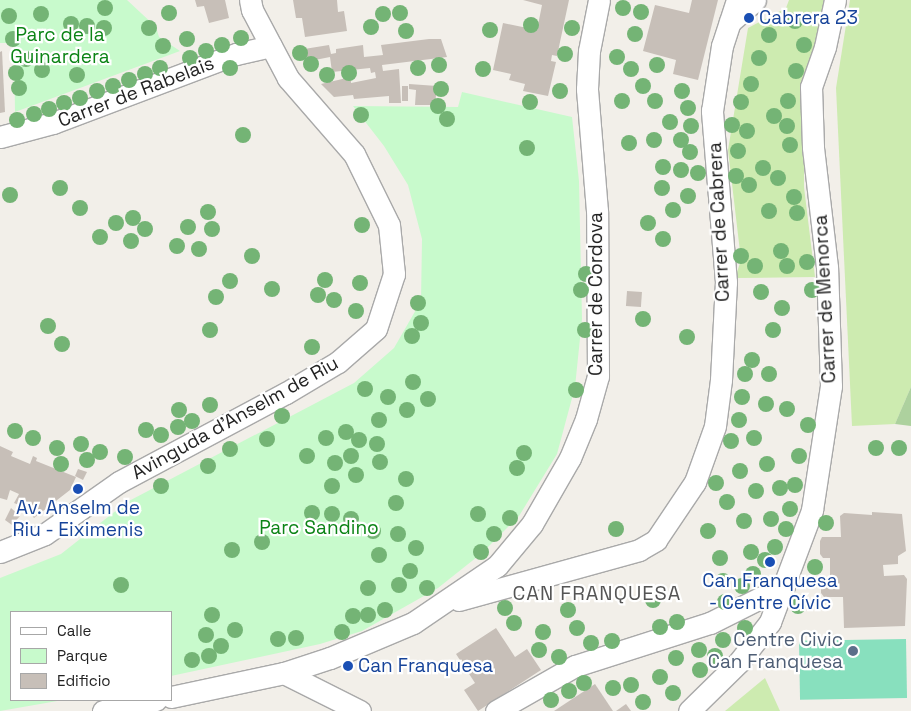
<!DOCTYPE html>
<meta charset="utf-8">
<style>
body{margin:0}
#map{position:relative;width:911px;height:711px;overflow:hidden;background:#f2efe9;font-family:"Space Grotesk",sans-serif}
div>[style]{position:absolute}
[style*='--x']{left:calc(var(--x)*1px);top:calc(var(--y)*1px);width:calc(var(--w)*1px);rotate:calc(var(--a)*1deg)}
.grass>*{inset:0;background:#cdebb0}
.forest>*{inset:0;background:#add19e}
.park>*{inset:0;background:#c8facc}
.pitch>*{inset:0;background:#88e0be;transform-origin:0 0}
.building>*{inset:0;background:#c7bfb8;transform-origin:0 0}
.roads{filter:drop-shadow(1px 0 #a9a9a9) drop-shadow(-1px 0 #a9a9a9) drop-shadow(0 1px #a9a9a9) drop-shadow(0 -1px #a9a9a9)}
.minor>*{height:21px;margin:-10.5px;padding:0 10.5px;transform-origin:10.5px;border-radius:10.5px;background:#fff}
.trees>*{width:16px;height:16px;margin:-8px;border-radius:50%;background:#74b475}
.dots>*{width:14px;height:14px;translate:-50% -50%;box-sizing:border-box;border:2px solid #fff;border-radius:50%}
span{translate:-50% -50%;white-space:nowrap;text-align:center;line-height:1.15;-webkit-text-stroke:4.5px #fff;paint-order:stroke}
.transit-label{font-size:19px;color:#164399}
.left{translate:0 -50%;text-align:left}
.park-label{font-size:19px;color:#0c8416}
.street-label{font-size:19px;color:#222}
.service-label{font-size:19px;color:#4e5e75}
.right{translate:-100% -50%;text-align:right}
.neighbourhood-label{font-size:20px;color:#555;letter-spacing:1px}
.legend{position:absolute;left:10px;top:611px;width:162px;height:90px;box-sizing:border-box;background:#fff;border:1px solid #a7a7a7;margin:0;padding:6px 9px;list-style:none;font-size:15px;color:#222}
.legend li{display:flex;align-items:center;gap:10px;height:25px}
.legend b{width:25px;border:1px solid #a7a7a7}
</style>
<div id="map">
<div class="grass">
<i style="clip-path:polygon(789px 0,824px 0,804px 114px,804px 187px,815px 277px,735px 278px,741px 260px,728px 150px,748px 28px,786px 8px)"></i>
<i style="clip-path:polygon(850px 0,911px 0,911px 387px,895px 424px,852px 426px,836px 88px)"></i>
<i style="clip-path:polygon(765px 678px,780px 711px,725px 711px)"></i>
</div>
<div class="forest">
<i style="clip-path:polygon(911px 387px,911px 426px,895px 424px,901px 410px)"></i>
</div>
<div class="park">
<i style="clip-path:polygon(0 0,127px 0,156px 27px,159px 37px,180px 51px,15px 112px,14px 43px,0 43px)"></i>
<i style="clip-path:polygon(462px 92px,572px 117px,579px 181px,582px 319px,575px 387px,557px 454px,519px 516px,482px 553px,438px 588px,362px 631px,320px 644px,171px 676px,171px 612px,11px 612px,11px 700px,63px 700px,0 711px,0 578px,61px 554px,127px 502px,354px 383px,394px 348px,421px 301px,422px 239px,408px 185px,384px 146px,353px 106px,458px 107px)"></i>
</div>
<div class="pitch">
<i style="left:906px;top:639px;width:59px;height:107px;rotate:89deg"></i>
</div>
<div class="building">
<i style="clip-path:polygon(195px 0,225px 0,229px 18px,209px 23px,204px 6px,197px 7px)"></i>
<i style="clip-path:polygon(293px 0,337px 0,338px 12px,344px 11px,347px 31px,305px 37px,302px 18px,296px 18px)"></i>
<i style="clip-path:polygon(523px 0,569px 0,557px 56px,552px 55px,551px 61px,556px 62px,548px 96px,523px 91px,525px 84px,509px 80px,511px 74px,493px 70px,503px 23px,537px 30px,542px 5px)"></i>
<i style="clip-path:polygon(692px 0,718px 0,698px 80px,673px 74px,676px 60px,643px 51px,655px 5px,689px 13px)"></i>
<i style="clip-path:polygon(429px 39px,441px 39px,447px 57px,382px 65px,383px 71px,399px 69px,401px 103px,389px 103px,389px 96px,354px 99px,353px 95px,334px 97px,321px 84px,351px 77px,351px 83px,376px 78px,375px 72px,371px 73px,370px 68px,332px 72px,330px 57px,305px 62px,298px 50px,329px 45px,331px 54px,336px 53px,336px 49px,363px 45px,364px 57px,383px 55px,381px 45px)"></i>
<i style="clip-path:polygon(2px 51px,5px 112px,0 113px,0 52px)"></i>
<i style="clip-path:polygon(409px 84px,437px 86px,435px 105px,415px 105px,416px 90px,409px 89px)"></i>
<i style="left:402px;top:86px;width:6px;height:15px"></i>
<i style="left:627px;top:291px;width:15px;height:15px;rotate:4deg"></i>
<i style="clip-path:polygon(0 446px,13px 452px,11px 456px,30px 464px,33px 456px,37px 458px,36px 461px,76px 477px,70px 490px,34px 518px,27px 508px,14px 503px,19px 494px,10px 490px,7px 500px,0 498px)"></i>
<i style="clip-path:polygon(78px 469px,87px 472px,83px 480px,75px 476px)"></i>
<i style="clip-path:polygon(11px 508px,20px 516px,12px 525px,5px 520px)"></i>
<i style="clip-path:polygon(872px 512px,902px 514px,906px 551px,898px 556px,898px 564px,883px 565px,884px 576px,904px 575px,907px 579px,905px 626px,844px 628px,843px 597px,824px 597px,821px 593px,821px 582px,830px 578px,830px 558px,823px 558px,820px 554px,820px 541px,822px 537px,841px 537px,840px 516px,844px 513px,872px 515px)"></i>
<i style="clip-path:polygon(496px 628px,515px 657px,527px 649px,541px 670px,478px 711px,464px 690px,475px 683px,456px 654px)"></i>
<i style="clip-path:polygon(595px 684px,613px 711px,554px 711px)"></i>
<i style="clip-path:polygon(626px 704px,631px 711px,616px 711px)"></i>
</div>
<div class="roads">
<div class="minor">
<i style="--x:730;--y:22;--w:33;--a:-41"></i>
<i style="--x:0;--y:137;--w:55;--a:-14.8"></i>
<i style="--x:53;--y:123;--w:196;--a:-20.7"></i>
<i style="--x:236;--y:54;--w:36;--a:-13"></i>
<i style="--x:0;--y:552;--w:48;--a:-21.8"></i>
<i style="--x:45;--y:534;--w:90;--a:-35.1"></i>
<i style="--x:119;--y:482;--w:189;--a:-28.1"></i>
<i style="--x:286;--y:393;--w:61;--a:-30.8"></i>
<i style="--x:338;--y:362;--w:50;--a:-41"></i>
<i style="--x:376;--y:329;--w:58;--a:-71.9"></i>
<i style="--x:394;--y:274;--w:49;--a:-95.8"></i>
<i style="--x:389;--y:225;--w:79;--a:-116.2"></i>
<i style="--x:354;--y:154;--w:101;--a:-131"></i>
<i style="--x:288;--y:78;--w:77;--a:-117.9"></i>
<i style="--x:252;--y:10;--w:10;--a:-101"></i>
<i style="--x:459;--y:600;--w:187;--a:-15.5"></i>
<i style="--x:639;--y:550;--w:20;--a:-30"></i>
<i style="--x:656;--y:540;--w:70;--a:-56.1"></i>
<i style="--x:695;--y:482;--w:59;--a:-70.3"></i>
<i style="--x:715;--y:426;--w:46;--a:-82.6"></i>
<i style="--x:721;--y:380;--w:98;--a:-87.1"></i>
<i style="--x:726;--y:282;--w:172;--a:-94.7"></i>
<i style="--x:712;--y:111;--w:66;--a:-81.3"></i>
<i style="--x:722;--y:46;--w:48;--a:-71.9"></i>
<i style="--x:284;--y:673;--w:85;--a:26.6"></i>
<i style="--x:171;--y:697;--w:116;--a:-12"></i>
<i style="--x:284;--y:673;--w:48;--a:-18.1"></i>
<i style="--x:330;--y:658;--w:90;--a:-22.9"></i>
<i style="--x:413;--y:623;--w:102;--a:-34.2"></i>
<i style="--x:497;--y:566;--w:55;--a:-50.2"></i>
<i style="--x:532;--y:524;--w:76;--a:-60.1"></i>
<i style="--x:570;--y:458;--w:42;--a:-67.7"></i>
<i style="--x:586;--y:419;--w:45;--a:-74.4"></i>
<i style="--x:598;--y:376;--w:165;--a:-90.3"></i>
<i style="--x:597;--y:211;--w:122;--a:-94.7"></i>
<i style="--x:587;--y:89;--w:38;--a:-87"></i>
<i style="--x:589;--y:51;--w:52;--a:-78.9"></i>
<i style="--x:103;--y:711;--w:54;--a:-11.7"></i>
<i style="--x:496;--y:711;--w:91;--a:-29.7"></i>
<i style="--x:575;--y:666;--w:142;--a:-17.7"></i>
<i style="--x:710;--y:623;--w:83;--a:-26.6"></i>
<i style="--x:689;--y:711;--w:70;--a:-44.4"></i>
<i style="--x:739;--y:662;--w:51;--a:-52.2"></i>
<i style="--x:770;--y:622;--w:120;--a:-69.4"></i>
<i style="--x:812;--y:510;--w:125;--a:-81.3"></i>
<i style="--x:831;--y:386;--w:119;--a:-91.9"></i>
<i style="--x:827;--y:267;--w:121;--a:-96.7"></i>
<i style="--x:813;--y:147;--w:60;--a:-91.9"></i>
<i style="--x:811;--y:87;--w:42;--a:-70.7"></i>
<i style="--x:825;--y:47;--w:48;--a:-78"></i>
</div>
</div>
<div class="trees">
<i style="left:105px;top:8px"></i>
<i style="left:623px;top:8px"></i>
<i style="left:641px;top:12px"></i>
<i style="left:169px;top:13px"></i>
<i style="left:400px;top:13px"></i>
<i style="left:41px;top:14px"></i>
<i style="left:383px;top:14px"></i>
<i style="left:9px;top:16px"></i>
<i style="left:795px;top:21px"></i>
<i style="left:71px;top:24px"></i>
<i style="left:531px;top:25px"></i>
<i style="left:87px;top:26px"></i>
<i style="left:371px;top:27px"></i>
<i style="left:104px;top:28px"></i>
<i style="left:149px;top:28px"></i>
<i style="left:572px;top:28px"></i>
<i style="left:490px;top:30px"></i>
<i style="left:406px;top:31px"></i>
<i style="left:635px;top:34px"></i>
<i style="left:769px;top:35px"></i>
<i style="left:241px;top:38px"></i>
<i style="left:13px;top:39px"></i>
<i style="left:187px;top:39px"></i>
<i style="left:222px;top:45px"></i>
<i style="left:804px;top:45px"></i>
<i style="left:163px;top:46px"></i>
<i style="left:206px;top:51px"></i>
<i style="left:300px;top:53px"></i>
<i style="left:565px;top:54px"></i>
<i style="left:617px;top:57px"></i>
<i style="left:190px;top:58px"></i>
<i style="left:759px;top:58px"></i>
<i style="left:26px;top:59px"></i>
<i style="left:311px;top:64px"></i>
<i style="left:439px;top:65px"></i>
<i style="left:657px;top:65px"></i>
<i style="left:160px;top:68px"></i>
<i style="left:230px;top:68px"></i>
<i style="left:418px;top:68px"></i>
<i style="left:483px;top:69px"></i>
<i style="left:631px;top:69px"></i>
<i style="left:42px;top:70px"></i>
<i style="left:796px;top:71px"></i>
<i style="left:16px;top:73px"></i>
<i style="left:349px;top:73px"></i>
<i style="left:145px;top:74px"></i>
<i style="left:77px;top:75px"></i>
<i style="left:327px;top:75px"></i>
<i style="left:129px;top:80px"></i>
<i style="left:751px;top:84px"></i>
<i style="left:113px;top:86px"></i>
<i style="left:643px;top:86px"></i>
<i style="left:19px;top:88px"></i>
<i style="left:441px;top:89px"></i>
<i style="left:97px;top:91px"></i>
<i style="left:560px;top:91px"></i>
<i style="left:682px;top:91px"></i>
<i style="left:80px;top:98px"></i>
<i style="left:622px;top:101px"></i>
<i style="left:655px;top:101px"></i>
<i style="left:788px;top:101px"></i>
<i style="left:530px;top:102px"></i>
<i style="left:741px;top:102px"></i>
<i style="left:64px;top:103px"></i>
<i style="left:438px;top:106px"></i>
<i style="left:688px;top:108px"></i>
<i style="left:49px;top:109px"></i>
<i style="left:34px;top:114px"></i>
<i style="left:361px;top:115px"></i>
<i style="left:774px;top:116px"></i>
<i style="left:447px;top:119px"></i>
<i style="left:17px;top:120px"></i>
<i style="left:670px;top:122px"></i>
<i style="left:732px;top:125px"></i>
<i style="left:691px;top:126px"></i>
<i style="left:787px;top:126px"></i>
<i style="left:747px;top:131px"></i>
<i style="left:243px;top:135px"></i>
<i style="left:654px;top:140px"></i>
<i style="left:681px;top:140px"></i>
<i style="left:629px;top:143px"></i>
<i style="left:790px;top:145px"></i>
<i style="left:527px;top:148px"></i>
<i style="left:738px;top:151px"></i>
<i style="left:690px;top:152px"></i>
<i style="left:663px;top:167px"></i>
<i style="left:763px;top:168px"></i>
<i style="left:681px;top:170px"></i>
<i style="left:698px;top:173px"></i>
<i style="left:736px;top:176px"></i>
<i style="left:778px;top:178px"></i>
<i style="left:749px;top:185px"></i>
<i style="left:60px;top:188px"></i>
<i style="left:662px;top:188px"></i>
<i style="left:10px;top:195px"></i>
<i style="left:688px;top:196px"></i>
<i style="left:794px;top:197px"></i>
<i style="left:80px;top:208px"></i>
<i style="left:673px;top:210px"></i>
<i style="left:769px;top:211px"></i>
<i style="left:208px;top:212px"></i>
<i style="left:797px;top:213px"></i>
<i style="left:133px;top:218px"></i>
<i style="left:116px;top:223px"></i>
<i style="left:648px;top:223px"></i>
<i style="left:362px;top:225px"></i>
<i style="left:188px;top:227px"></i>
<i style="left:145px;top:229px"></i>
<i style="left:212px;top:229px"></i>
<i style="left:100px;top:237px"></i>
<i style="left:663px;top:239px"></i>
<i style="left:131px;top:241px"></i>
<i style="left:177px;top:246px"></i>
<i style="left:199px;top:249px"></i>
<i style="left:781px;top:251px"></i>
<i style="left:252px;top:256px"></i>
<i style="left:741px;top:256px"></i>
<i style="left:807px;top:262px"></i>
<i style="left:755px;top:266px"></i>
<i style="left:787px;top:266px"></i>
<i style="left:586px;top:274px"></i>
<i style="left:325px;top:280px"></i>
<i style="left:230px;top:281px"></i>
<i style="left:360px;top:283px"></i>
<i style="left:272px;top:289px"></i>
<i style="left:581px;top:290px"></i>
<i style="left:812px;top:290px"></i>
<i style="left:761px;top:292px"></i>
<i style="left:318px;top:295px"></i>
<i style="left:216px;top:297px"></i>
<i style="left:334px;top:300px"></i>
<i style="left:418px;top:303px"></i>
<i style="left:782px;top:308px"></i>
<i style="left:356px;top:311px"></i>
<i style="left:643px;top:319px"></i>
<i style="left:421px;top:323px"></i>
<i style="left:48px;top:326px"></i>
<i style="left:210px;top:330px"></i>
<i style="left:585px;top:330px"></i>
<i style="left:773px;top:330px"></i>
<i style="left:412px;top:336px"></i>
<i style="left:687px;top:337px"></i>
<i style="left:62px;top:344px"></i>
<i style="left:312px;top:347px"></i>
<i style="left:752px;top:360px"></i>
<i style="left:745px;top:374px"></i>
<i style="left:769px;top:374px"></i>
<i style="left:413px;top:382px"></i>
<i style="left:365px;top:389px"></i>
<i style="left:576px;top:390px"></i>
<i style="left:388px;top:397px"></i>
<i style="left:742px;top:397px"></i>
<i style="left:428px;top:399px"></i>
<i style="left:766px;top:404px"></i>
<i style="left:210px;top:405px"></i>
<i style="left:787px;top:409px"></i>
<i style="left:179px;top:410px"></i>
<i style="left:407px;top:410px"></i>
<i style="left:282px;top:416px"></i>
<i style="left:379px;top:420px"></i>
<i style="left:739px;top:420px"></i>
<i style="left:192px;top:421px"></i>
<i style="left:808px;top:425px"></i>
<i style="left:178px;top:427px"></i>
<i style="left:146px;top:430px"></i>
<i style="left:15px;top:431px"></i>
<i style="left:346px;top:432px"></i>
<i style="left:161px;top:435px"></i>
<i style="left:33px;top:438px"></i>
<i style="left:326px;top:438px"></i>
<i style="left:754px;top:438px"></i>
<i style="left:267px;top:439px"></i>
<i style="left:359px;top:440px"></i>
<i style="left:731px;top:441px"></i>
<i style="left:81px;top:444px"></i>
<i style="left:377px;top:444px"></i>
<i style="left:57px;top:448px"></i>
<i style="left:876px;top:448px"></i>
<i style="left:899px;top:448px"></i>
<i style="left:230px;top:449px"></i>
<i style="left:100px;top:452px"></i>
<i style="left:524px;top:453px"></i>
<i style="left:307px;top:456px"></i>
<i style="left:351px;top:456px"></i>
<i style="left:799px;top:456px"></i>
<i style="left:125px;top:457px"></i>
<i style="left:87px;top:460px"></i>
<i style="left:380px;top:462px"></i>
<i style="left:335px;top:463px"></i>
<i style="left:61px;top:464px"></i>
<i style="left:767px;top:464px"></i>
<i style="left:208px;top:466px"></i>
<i style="left:517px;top:468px"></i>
<i style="left:740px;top:471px"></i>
<i style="left:356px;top:475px"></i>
<i style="left:406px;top:479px"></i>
<i style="left:716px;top:483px"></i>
<i style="left:795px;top:485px"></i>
<i style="left:161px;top:486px"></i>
<i style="left:332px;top:486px"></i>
<i style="left:780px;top:488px"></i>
<i style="left:756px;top:491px"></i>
<i style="left:727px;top:502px"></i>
<i style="left:396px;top:503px"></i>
<i style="left:790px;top:509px"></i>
<i style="left:312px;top:513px"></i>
<i style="left:332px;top:514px"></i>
<i style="left:478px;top:514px"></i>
<i style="left:510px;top:518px"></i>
<i style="left:351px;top:519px"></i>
<i style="left:771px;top:519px"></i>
<i style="left:744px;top:521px"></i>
<i style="left:826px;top:523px"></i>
<i style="left:616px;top:529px"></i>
<i style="left:786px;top:529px"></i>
<i style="left:373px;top:531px"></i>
<i style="left:708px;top:531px"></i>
<i style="left:398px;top:534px"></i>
<i style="left:494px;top:534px"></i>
<i style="left:262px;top:542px"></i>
<i style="left:775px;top:547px"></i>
<i style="left:416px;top:548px"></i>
<i style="left:232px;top:550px"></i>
<i style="left:481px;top:552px"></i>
<i style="left:751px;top:552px"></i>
<i style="left:379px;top:555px"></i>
<i style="left:720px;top:558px"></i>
<i style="left:765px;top:560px"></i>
<i style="left:815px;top:567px"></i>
<i style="left:410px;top:571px"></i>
<i style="left:753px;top:574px"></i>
<i style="left:723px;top:581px"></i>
<i style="left:121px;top:585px"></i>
<i style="left:399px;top:585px"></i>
<i style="left:742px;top:586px"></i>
<i style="left:368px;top:588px"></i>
<i style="left:427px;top:588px"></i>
<i style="left:653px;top:600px"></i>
<i style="left:725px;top:602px"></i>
<i style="left:798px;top:606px"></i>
<i style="left:505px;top:608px"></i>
<i style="left:385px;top:610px"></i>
<i style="left:568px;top:610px"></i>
<i style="left:212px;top:615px"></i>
<i style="left:368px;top:615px"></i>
<i style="left:353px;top:616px"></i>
<i style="left:677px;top:622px"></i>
<i style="left:514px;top:623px"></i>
<i style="left:660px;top:627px"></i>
<i style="left:577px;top:628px"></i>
<i style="left:745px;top:628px"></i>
<i style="left:235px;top:630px"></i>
<i style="left:342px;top:632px"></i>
<i style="left:543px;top:632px"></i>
<i style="left:206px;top:635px"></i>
<i style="left:296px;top:638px"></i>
<i style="left:278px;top:639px"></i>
<i style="left:723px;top:640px"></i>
<i style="left:612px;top:641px"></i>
<i style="left:591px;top:643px"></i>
<i style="left:221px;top:646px"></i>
<i style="left:539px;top:650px"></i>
<i style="left:699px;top:650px"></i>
<i style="left:209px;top:656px"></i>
<i style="left:715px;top:656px"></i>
<i style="left:559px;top:657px"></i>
<i style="left:676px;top:658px"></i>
<i style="left:192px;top:660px"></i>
<i style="left:700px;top:670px"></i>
<i style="left:660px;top:677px"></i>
<i style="left:584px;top:683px"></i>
<i style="left:631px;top:685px"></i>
<i style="left:613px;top:688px"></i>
<i style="left:569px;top:691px"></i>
<i style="left:673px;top:693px"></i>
<i style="left:551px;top:700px"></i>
<i style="left:643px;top:702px"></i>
</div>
<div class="dots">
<i style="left:749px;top:18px;background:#1a4fb4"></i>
<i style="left:78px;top:489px;background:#1a4fb4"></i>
<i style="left:770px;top:562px;background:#1a4fb4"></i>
<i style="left:853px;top:651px;background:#5c6f8a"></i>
<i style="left:348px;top:666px;background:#1a4fb4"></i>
</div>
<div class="transit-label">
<span class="left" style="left:759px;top:18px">Cabrera 23</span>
<span style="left:78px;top:519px">Av. Anselm de<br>Riu - Eiximenis</span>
<span style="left:770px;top:592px">Can Franquesa<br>- Centre Cívic</span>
<span class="left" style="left:358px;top:666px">Can Franquesa</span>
</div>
<div class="park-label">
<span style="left:60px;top:46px">Parc de la<br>Guinardera</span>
<span style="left:319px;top:528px">Parc Sandino</span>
</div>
<div class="street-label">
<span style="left:136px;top:92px;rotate:-21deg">Carrer de Rabelais</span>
<span style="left:719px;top:222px;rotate:-93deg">Carrer de Cabrera</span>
<span style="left:596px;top:294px;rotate:-90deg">Carrer de Cordova</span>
<span style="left:825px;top:299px;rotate:-93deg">Carrer de Menorca</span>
<span style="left:235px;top:418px;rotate:-29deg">Avinguda d'Anselm de Riu</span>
</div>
<div class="service-label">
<span class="right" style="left:843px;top:651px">Centre Civic<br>Can Franquesa</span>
</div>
<div class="neighbourhood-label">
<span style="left:597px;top:593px">CAN FRANQUESA</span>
</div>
<ul class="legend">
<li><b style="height:6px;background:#fff"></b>Calle</li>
<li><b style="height:14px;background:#c8facc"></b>Parque</li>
<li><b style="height:14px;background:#c7bfb8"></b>Edificio</li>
</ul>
</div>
